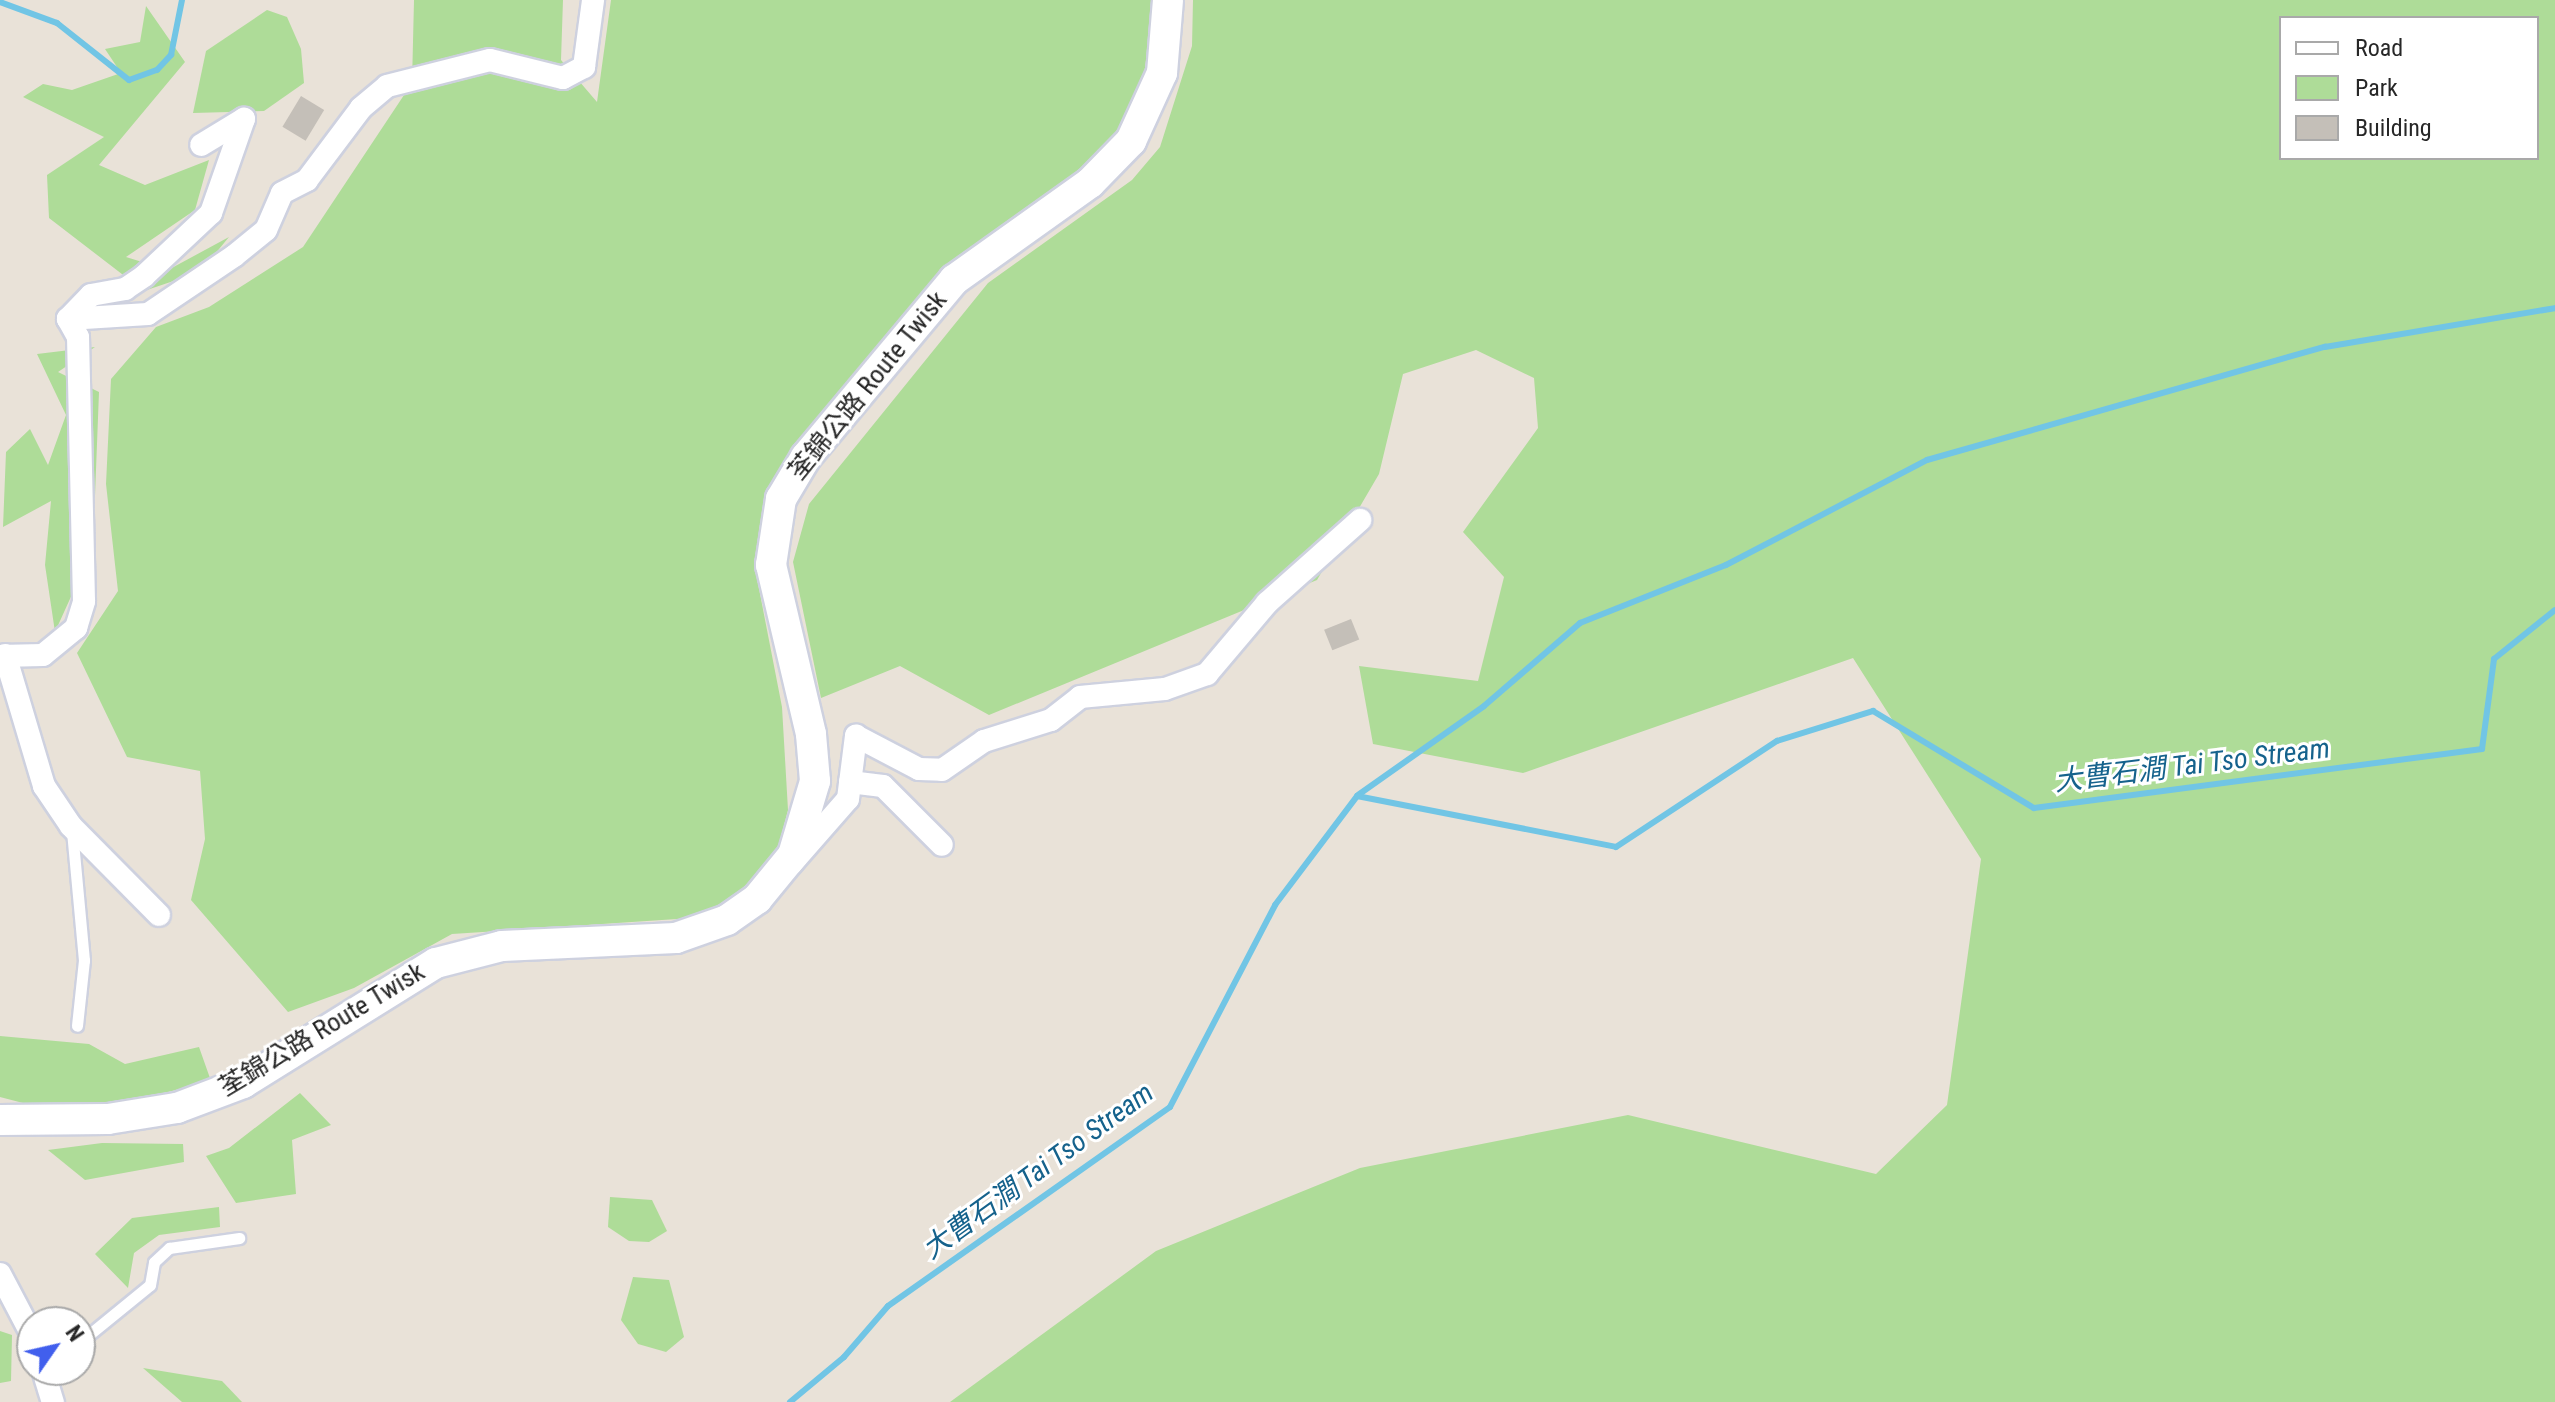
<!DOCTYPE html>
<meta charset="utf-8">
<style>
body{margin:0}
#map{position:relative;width:2555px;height:1402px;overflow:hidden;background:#e9e2d8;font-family:"Roboto Condensed","Noto Sans TC",sans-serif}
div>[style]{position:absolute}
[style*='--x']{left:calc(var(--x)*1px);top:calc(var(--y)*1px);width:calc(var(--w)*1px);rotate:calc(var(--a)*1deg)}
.green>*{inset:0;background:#aedc98}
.stream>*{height:6px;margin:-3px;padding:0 3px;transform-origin:3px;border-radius:3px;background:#71c5e5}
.building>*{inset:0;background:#c4bfb8;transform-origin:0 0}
.roads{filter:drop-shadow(2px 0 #ced1df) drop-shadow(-2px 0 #ced1df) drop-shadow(0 2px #ced1df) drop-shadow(0 -2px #ced1df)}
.service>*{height:11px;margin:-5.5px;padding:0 5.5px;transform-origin:5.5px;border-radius:5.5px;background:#fff}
.minor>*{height:22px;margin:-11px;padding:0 11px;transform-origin:11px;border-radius:11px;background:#fff}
.secondary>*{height:30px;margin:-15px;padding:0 15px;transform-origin:15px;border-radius:15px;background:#fff}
span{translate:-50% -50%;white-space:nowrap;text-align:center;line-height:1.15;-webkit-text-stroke:6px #fff;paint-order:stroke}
.street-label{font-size:26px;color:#272727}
.water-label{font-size:28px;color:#15628c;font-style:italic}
.legend{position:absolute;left:2279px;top:16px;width:260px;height:144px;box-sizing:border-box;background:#fff;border:2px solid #a9a9a9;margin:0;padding:10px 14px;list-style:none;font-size:24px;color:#272727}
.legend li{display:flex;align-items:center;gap:16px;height:40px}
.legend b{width:40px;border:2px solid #a9a9a9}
.north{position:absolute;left:16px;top:1306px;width:80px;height:80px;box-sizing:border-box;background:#fff;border:2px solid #a9a9a9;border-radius:50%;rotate:56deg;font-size:22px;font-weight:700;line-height:32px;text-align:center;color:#272727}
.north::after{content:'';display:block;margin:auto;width:28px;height:36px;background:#415fed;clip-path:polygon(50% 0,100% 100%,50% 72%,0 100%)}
</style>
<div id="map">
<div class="green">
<i style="clip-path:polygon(414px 0,563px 0,561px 60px,597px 102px,611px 0,1155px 0,1140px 101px,1106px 151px,962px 254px,776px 485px,754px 563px,782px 707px,788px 810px,769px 883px,692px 918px,452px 934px,354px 988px,288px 1012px,191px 900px,205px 839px,200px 771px,127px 757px,77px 653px,118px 591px,106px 484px,111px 379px,156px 327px,209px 307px,303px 247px,412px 83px)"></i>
<i style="clip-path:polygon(evenodd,1193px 0,2555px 0,2555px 1402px,950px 1402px,1156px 1251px,1360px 1168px,1628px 1115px,1876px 1174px,1947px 1105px,1981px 859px,1853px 658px,1523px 773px,1373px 744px,1359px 666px,1478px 681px,1504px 577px,1463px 532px,1538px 428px,1534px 378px,1476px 350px,1403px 374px,1379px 474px,1317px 580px,989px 715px,900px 666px,821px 698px,793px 562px,809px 504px,988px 283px,1132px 180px,1160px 147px,1192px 46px,1193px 0,2281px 18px,2537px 18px,2537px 158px,2281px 158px,2281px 18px)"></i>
<i style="clip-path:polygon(146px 6px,185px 62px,99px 165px,145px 185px,209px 160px,195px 210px,126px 257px,168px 270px,229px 237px,200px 272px,144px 291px,49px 218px,47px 175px,104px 137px,23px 97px,43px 84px,72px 90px,121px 73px,105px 49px,140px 42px)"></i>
<i style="clip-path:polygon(267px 10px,287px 17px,301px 49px,304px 83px,264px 111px,193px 113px,206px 51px)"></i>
<i style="clip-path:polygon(95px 347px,58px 372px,99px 392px,93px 548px,55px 632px,45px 565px,51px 501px,3px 527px,6px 452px,30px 429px,48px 465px,66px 415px,37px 354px)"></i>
<i style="clip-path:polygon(0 1036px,89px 1044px,125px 1064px,199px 1047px,211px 1081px,105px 1108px,23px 1103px,0 1097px)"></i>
<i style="clip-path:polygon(300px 1093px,331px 1125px,292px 1140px,296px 1194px,236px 1203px,206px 1156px,229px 1148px)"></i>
<i style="clip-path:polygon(102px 1143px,183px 1144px,184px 1162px,85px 1180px,48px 1150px)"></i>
<i style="clip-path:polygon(610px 1197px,652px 1200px,667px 1231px,649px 1242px,629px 1241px,608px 1227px)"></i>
<i style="clip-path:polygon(219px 1207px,220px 1227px,159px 1235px,134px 1253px,128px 1288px,95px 1254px,132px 1218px)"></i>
<i style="clip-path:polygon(633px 1277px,669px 1280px,684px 1337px,666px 1352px,638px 1344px,621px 1320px)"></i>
<i style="clip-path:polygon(0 1331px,12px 1335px,11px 1381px,0 1383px)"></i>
<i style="clip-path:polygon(143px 1368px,222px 1381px,242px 1402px,182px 1402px)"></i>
</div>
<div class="stream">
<i style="--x:0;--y:2;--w:61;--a:20.2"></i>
<i style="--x:57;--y:23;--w:92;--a:38.4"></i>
<i style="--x:129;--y:80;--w:30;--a:-20"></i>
<i style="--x:157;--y:70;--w:21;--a:-47"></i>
<i style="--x:171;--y:55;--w:56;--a:-78.7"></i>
<i style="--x:1358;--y:795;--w:154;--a:-35.2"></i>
<i style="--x:1484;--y:706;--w:127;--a:-40.8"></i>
<i style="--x:1580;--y:623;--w:157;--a:-21.7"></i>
<i style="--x:1726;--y:565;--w:227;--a:-27.6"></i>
<i style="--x:1927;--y:460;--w:414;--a:-15.9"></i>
<i style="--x:2325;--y:347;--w:233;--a:-9.6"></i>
<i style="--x:790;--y:1402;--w:70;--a:-39.8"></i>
<i style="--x:844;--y:1357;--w:67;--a:-49.2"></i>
<i style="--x:888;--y:1306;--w:345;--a:-35.2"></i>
<i style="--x:1170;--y:1107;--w:228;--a:-62.5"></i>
<i style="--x:1275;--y:905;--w:136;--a:-53"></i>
<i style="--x:1357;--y:796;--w:264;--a:11.1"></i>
<i style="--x:1616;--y:847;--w:193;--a:-33.4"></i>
<i style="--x:1777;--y:741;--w:101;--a:-17.4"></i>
<i style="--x:1873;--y:711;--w:188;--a:31.1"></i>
<i style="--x:2034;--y:808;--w:452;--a:-7.5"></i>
<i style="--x:2482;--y:749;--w:91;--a:-82.4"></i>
<i style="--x:2494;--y:659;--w:78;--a:-38.8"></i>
</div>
<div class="building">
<i style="left:301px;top:96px;width:27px;height:36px;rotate:31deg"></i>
<i style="left:1351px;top:619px;width:22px;height:29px;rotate:68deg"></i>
</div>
<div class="roads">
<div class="service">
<i style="--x:72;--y:831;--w:130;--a:84.7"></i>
<i style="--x:84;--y:960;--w:66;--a:96.1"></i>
<i style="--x:80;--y:1342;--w:90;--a:-39.2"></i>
<i style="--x:150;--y:1285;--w:23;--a:-80"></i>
<i style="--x:154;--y:1262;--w:21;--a:-43"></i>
<i style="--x:169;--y:1248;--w:71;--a:-8.1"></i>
</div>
<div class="minor">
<i style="--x:68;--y:319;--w:80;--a:-3.6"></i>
<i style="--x:148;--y:314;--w:104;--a:-34"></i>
<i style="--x:234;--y:256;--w:41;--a:-39.1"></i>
<i style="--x:266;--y:230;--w:40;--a:-66.6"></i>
<i style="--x:282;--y:193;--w:28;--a:-27"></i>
<i style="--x:307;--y:180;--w:90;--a:-53.1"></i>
<i style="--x:361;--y:108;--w:34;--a:-40"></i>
<i style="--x:387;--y:86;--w:106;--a:-14.2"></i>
<i style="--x:490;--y:60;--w:75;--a:13.9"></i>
<i style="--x:563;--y:78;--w:24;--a:-28"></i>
<i style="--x:584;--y:67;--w:68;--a:-82.3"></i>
<i style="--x:5;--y:655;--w:137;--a:73.4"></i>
<i style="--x:44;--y:786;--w:48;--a:56"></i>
<i style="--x:71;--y:826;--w:125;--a:45.3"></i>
<i style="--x:0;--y:656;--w:43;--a:-1.3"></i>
<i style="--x:43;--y:655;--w:43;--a:-39.3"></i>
<i style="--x:76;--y:628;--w:28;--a:-73"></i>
<i style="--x:84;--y:601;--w:264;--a:-91.3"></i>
<i style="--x:78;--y:337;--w:21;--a:-119"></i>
<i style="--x:68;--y:319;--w:33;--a:-46"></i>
<i style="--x:91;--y:295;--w:35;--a:-10"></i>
<i style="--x:125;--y:289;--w:23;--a:-34"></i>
<i style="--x:144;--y:276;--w:92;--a:-43.2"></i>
<i style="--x:211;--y:213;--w:100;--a:-70.7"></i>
<i style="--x:244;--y:119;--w:50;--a:148.8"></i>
<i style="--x:850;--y:782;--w:33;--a:7"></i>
<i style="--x:883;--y:786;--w:83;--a:45"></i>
<i style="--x:791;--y:864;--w:86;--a:-48.8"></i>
<i style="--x:848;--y:799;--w:64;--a:-82.8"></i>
<i style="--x:856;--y:736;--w:71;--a:27.6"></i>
<i style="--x:919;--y:769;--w:23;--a:2"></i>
<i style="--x:942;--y:770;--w:51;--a:-34.6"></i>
<i style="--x:984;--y:741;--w:70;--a:-17.4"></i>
<i style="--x:1051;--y:720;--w:37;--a:-38"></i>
<i style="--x:1080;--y:697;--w:85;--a:-5.4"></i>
<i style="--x:1165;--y:689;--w:45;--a:-19.7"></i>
<i style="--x:1207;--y:674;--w:93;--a:-49.8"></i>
<i style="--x:1267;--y:603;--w:125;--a:-41.7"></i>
<i style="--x:0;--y:1274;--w:69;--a:62.3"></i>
<i style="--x:43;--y:1370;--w:34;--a:73"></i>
</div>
<div class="secondary">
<i style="--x:0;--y:1120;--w:108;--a:-0.5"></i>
<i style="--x:108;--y:1119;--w:70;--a:-9.1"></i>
<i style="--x:177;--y:1108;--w:71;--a:-20.7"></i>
<i style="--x:243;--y:1083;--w:227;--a:-31.9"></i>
<i style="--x:436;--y:963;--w:68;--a:-14.4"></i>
<i style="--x:502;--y:946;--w:174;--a:-2.6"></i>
<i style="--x:676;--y:938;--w:54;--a:-19.4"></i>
<i style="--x:727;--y:920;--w:37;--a:-35"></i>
<i style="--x:757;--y:899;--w:57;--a:-50.7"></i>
<i style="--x:793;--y:855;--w:77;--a:-73.4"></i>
<i style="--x:815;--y:781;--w:47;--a:-94.9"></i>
<i style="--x:811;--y:734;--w:174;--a:-103.3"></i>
<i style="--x:771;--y:565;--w:67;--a:-81.4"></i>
<i style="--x:781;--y:499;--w:49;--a:-59.2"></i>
<i style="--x:806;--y:457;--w:231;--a:-50.1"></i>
<i style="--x:954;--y:280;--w:167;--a:-35.5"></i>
<i style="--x:1090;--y:183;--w:59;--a:-45.7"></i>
<i style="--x:1131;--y:141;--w:75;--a:-65.5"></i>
<i style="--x:1162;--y:73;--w:73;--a:-85.3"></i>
</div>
</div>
<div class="street-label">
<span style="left:868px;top:386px;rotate:-51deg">荃錦公路 Route Twisk</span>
<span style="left:322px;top:1030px;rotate:-31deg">荃錦公路 Route Twisk</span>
</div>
<div class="water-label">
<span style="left:2192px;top:765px;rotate:-7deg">大曹石澗 Tai Tso Stream</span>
<span style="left:1038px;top:1171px;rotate:-36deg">大曹石澗 Tai Tso Stream</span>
</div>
<ul class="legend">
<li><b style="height:10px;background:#fff"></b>Road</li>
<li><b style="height:22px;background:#aedc98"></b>Park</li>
<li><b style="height:22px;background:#c4bfb8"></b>Building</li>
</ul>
<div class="north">N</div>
</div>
